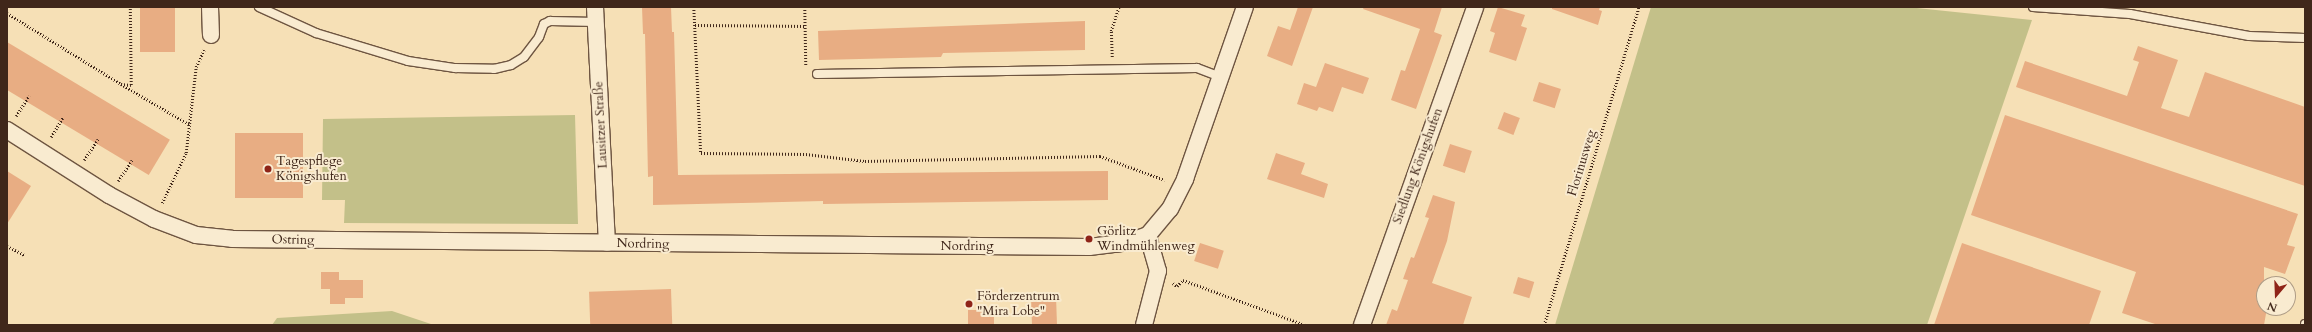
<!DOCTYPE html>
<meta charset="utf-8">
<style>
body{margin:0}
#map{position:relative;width:2312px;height:332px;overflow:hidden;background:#f6e0b6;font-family:Cardo,serif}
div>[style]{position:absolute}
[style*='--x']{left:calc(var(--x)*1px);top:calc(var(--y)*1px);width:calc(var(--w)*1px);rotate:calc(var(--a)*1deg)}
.green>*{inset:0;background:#c3c089}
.building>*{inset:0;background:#e8ad83;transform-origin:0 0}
.path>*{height:2.5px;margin-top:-1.25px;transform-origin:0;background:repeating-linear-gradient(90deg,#40271a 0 1px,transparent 0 3px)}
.roads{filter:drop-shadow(1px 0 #6e5541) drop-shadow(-1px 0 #6e5541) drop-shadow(0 1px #6e5541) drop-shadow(0 -1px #6e5541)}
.lane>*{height:8px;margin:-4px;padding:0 4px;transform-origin:4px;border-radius:4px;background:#f9ebd0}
.street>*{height:16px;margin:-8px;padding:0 8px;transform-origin:8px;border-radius:8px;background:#f9ebd0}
.dots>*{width:11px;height:11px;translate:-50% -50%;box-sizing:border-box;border:2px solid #f9ebd0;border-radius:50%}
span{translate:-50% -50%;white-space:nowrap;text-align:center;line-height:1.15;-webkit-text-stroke:4px #f9ebd0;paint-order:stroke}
.street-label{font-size:13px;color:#40271a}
.poi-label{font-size:13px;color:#40271a}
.left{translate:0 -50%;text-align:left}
.frame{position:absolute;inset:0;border:8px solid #40271a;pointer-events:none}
.north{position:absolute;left:2256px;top:276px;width:40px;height:40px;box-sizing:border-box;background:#f9ebd0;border:1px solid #af9d87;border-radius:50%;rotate:199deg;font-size:11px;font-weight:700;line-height:16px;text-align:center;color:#40271a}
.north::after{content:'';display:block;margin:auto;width:14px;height:18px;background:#8f2418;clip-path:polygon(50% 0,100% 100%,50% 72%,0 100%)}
</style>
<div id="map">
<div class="green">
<i style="clip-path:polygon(1651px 7px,1907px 7px,2032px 20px,1927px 325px,1555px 325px)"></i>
<i style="clip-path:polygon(575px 115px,578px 224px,344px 223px,345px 200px,322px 200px,323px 119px)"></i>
<i style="clip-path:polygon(392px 311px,434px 325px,272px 325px,277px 318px)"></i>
</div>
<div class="building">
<i style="left:140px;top:7px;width:35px;height:45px"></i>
<i style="clip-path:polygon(642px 7px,671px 7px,672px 32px,674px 32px,678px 175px,1108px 171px,1108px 200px,823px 204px,823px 201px,653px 205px,653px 176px,648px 177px,645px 34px,643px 34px)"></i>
<i style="clip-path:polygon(1298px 7px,1313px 7px,1292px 66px,1267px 56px,1278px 26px,1290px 30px)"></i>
<i style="clip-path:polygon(1364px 7px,1442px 7px,1434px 32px,1442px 35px,1416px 109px,1391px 100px,1401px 70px,1405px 71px,1420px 29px,1363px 9px)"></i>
<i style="clip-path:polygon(1498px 7px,1525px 15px,1521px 26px,1527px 28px,1516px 61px,1489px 52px,1495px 33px,1490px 31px)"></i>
<i style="clip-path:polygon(1552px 7px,1600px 7px,1599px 10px,1602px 11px,1598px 25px,1552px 9px)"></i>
<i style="clip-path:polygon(1085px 21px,1085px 50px,943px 53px,941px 57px,819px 60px,818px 31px)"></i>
<i style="left:7px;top:42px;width:190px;height:41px;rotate:31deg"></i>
<i style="clip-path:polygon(2138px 46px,2178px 60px,2161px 108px,2189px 117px,2205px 72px,2305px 107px,2305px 186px,2016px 87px,2025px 61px,2127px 96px,2139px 62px,2133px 60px)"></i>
<i style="clip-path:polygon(1325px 63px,1369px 78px,1363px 94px,1342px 87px,1333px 112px,1319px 107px,1317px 111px,1297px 104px,1304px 83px,1316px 87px)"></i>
<i style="left:1539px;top:82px;width:23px;height:20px;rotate:18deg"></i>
<i style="left:1504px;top:112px;width:17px;height:18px;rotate:21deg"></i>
<i style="clip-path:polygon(2005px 115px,2298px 214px,2287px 245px,2295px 247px,2285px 274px,2264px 267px,2264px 308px,2267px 308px,2264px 325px,2158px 325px,2122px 313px,2136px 272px,1971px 215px)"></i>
<i style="left:235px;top:133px;width:68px;height:65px"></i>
<i style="left:1450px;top:144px;width:23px;height:23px;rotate:18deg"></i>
<i style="clip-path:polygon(1276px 153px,1305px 163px,1301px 174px,1328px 184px,1324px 198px,1267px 179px)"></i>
<i style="clip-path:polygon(7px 171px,31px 186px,7px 224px)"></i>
<i style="clip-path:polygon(1433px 195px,1455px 202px,1447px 241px,1432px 283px,1472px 297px,1463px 325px,1386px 325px,1392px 309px,1397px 311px,1408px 280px,1403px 279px,1411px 257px,1414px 258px,1429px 218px,1425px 217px)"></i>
<i style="left:1200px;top:243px;width:25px;height:19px;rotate:18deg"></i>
<i style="clip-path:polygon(1962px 243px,2101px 291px,2089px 325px,1934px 325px)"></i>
<i style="clip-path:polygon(321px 272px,339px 272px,339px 280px,363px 280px,363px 298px,345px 298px,345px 304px,330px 304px,330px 289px,321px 289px)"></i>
<i style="left:1518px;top:277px;width:17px;height:17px;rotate:17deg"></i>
<i style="left:671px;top:289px;width:35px;height:82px;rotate:88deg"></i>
<i style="left:1056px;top:296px;width:29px;height:25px;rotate:88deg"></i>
<i style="left:994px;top:310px;width:15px;height:26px;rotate:90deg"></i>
</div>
<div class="path">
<i style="--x:694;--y:7;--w:146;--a:87.3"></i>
<i style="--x:701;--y:153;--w:105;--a:0.5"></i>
<i style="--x:806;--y:154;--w:59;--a:6.8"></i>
<i style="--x:865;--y:161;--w:235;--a:-1.2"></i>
<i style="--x:1100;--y:156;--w:69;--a:20.3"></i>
<i style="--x:805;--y:7;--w:59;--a:89"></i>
<i style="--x:7;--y:13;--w:134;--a:31.9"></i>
<i style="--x:121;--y:84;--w:10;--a:6"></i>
<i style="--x:131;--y:85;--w:78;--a:-90.7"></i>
<i style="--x:695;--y:25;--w:110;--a:0.5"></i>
<i style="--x:1112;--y:57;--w:26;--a:-92"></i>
<i style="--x:1111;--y:31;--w:25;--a:-72"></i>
<i style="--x:121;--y:84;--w:80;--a:30.7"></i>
<i style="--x:16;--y:116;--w:24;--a:-57"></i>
<i style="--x:51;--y:137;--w:23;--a:-59"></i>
<i style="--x:84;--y:160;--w:25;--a:-56"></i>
<i style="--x:118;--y:181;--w:25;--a:-56"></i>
<i style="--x:162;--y:203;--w:55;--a:-64.4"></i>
<i style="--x:186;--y:153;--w:87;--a:-83.4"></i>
<i style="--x:196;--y:67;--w:19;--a:-65"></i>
<i style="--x:7;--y:246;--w:20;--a:27"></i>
<i style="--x:1173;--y:283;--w:5;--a:37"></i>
<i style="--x:1177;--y:286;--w:8;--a:-45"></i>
<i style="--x:1183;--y:280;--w:130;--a:20.2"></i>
<i style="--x:1544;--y:325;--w:332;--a:-73.4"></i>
</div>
<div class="roads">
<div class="lane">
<i style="--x:259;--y:7;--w:63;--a:24.5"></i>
<i style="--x:316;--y:33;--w:96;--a:16.9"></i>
<i style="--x:408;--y:61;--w:48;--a:8.5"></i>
<i style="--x:455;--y:68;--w:39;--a:1"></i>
<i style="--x:494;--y:69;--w:17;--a:-13"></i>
<i style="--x:511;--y:65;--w:15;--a:-32"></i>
<i style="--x:524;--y:57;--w:25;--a:-53"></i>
<i style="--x:539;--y:37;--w:14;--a:-69"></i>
<i style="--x:544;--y:24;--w:7;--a:-27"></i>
<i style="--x:550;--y:21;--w:46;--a:1.2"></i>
<i style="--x:2033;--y:7;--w:97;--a:4.1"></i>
<i style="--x:2130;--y:14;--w:121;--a:10.5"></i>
<i style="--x:2249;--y:36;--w:56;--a:2"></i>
<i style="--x:817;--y:74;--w:380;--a:-0.9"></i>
<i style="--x:1197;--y:68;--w:26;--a:21"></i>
<i style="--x:2305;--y:325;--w:1;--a:-90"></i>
</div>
<div class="street">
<i style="--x:210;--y:7;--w:28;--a:88"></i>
<i style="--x:595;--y:7;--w:236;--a:87.1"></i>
<i style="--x:7;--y:130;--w:121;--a:32.5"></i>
<i style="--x:109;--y:195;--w:51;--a:28.1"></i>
<i style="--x:154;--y:219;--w:45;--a:20.9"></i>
<i style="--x:196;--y:235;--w:36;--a:6"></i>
<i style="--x:232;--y:239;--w:857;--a:0.53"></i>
<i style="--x:1089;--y:247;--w:39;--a:-7"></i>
<i style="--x:1128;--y:242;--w:21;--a:-19"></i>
<i style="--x:1148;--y:235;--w:34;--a:-50"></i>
<i style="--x:1170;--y:209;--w:34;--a:-63"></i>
<i style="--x:1185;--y:179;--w:182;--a:-70.8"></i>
<i style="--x:1144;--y:325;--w:56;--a:-75.5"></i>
<i style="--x:1158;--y:271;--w:37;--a:-106"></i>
<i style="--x:1362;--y:325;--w:337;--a:-70.4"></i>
</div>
</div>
<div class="dots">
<i style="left:268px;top:169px;background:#8f2418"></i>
<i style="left:1089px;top:239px;background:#8f2418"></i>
<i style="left:969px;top:304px;background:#8f2418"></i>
</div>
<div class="street-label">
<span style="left:601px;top:125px;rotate:-93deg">Lausitzer Straße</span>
<span style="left:1582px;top:163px;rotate:-73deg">Florinusweg</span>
<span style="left:1418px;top:166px;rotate:-70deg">Siedlung Königshufen</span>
<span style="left:293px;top:240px;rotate:1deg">Ostring</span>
<span style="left:643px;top:244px;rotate:1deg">Nordring</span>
<span style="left:967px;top:246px">Nordring</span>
</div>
<div class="poi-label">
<span class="left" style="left:276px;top:169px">Tagespflege<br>Königshufen</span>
<span class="left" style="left:1097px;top:239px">Görlitz<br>Windmühlenweg</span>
<span class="left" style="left:977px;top:304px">Förderzentrum<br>"Mira Lobe"</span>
</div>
<div class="frame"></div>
<div class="north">N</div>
</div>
